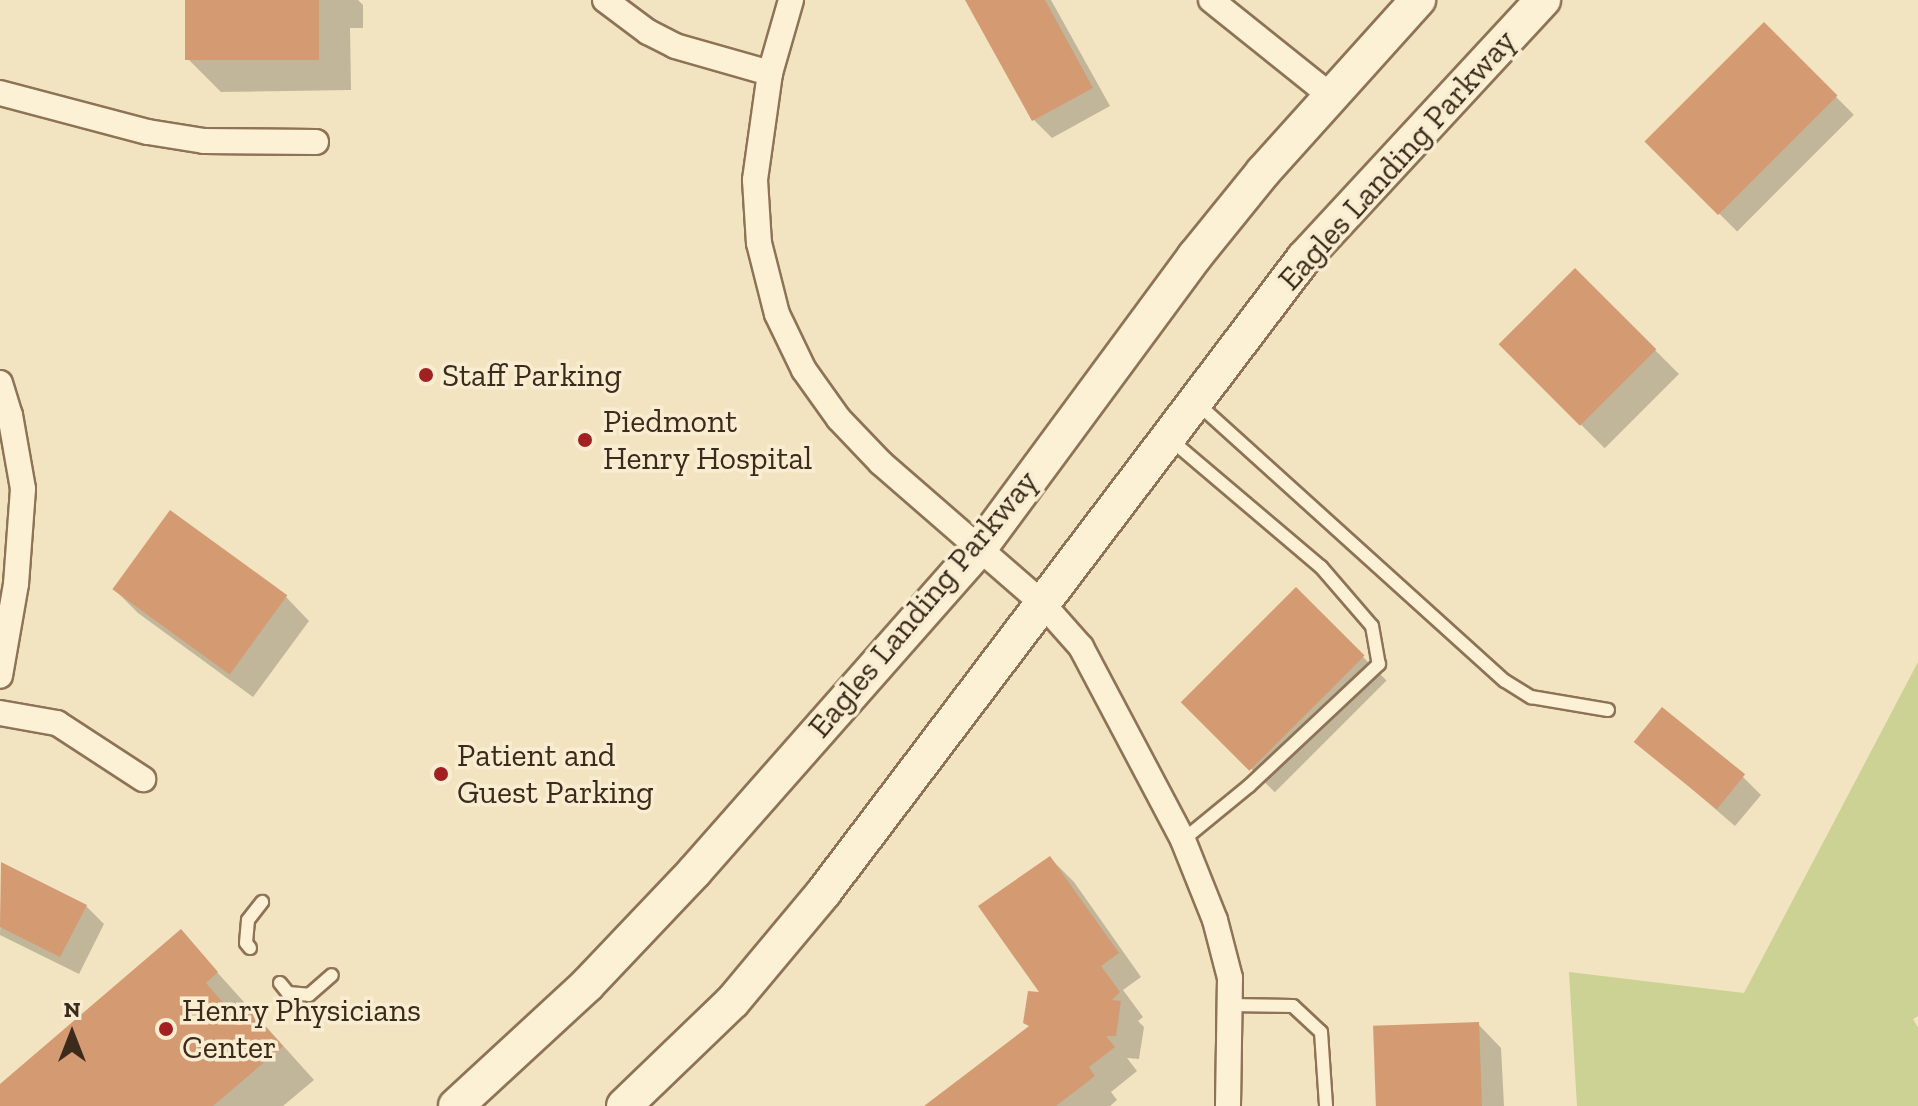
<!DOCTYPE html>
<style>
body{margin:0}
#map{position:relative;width:1918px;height:1106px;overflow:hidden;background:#f2e3c1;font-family:"Zilla Slab",serif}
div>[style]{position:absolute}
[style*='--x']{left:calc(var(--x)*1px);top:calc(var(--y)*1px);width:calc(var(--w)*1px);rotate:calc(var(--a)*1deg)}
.green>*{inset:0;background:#cbd294}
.shadow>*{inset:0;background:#0003;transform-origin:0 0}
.building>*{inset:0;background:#d49b73;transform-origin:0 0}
.roads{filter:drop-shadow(2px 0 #8e7356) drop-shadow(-2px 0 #8e7356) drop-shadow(0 2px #8e7356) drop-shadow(0 -2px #8e7356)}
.lane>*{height:12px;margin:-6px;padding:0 6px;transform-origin:6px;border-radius:6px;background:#fcf0d5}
.street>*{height:24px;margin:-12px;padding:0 12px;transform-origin:12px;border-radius:12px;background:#fcf0d5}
.secondary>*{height:34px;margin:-17px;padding:0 17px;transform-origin:17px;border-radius:17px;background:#fcf0d5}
.dots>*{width:22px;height:22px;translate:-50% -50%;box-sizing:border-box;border:4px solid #f9edd1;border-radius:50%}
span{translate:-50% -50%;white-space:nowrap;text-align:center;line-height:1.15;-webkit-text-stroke:7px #f9edd1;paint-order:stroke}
.street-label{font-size:32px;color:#3c2b1c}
.poi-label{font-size:32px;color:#3c2b1c}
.left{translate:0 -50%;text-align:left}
.north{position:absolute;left:32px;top:994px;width:80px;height:80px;-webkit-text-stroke:6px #f9edd1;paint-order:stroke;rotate:0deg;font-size:22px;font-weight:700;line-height:32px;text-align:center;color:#3c2b1c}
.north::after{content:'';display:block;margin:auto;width:28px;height:36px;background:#3c2b1c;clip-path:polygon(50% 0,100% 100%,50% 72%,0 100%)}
</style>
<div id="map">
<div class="green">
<i style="clip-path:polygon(1918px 662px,1918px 1016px,1913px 1019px,1918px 1028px,1918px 1106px,1577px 1106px,1569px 972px,1744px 993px)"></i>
</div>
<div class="shadow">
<i style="clip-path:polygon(187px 0,358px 0,363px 5px,363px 28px,350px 28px,351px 90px,221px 92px,188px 59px)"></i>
<i style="clip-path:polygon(967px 0,1051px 0,1110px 106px,1052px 138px,1034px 120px)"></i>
<i style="left:1764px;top:25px;width:127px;height:165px;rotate:45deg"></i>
<i style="left:1575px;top:270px;width:147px;height:105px;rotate:45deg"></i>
<i style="clip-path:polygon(114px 589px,286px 597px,309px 621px,253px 697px,138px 613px)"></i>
<i style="left:1296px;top:590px;width:128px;height:158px;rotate:45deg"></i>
<i style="clip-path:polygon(1636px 741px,1743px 777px,1761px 795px,1735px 826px)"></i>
<i style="clip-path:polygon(1050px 858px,1074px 882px,1141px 977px,1123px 990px,1143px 1017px,1138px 1021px,1144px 1027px,1139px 1059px,1127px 1058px,1137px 1071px,1111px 1092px,1117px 1100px,1110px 1106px,927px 1106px,1030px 1027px,1043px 994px)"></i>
<i style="clip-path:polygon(2px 865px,86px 906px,104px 924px,79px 974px,0 935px)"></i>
<i style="clip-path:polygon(181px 932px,314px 1080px,283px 1106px,1px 1106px,0 1087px)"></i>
<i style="clip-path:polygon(1478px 1024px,1501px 1048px,1504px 1106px,1378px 1106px)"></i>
</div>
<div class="building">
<i style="left:185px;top:0;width:134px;height:60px"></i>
<i style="clip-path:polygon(965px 0,1045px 0,1093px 88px,1032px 121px)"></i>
<i style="left:1764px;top:22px;width:104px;height:169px;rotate:45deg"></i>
<i style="left:1575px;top:268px;width:115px;height:108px;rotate:45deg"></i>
<i style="left:170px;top:510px;width:145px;height:98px;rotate:36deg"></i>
<i style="left:1296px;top:587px;width:97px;height:163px;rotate:45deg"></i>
<i style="left:1662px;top:707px;width:107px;height:45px;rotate:39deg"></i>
<i style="clip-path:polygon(1050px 856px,1119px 953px,1101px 966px,1120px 992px,1112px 1000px,1121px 1001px,1116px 1036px,1106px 1036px,1115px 1047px,1089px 1067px,1095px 1076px,1056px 1106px,924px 1106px,1029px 1026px,1023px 1023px,1028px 991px,1039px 992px,978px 906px)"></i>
<i style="clip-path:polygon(1px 862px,87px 905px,60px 957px,0 927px)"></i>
<i style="clip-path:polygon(181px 929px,218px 972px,206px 983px,231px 1012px,243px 1002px,283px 1046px,213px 1106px,0 1106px,0 1084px)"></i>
<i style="left:1479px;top:1022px;width:84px;height:106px;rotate:88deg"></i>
</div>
<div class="roads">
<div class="lane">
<i style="--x:1198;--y:404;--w:413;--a:42.1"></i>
<i style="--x:1505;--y:681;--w:31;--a:32"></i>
<i style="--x:1531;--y:697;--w:78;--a:9.6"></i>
<i style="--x:1171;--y:440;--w:197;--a:40.3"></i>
<i style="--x:1321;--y:567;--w:78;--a:49.2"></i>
<i style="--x:1372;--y:626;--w:39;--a:80"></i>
<i style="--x:1379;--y:664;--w:178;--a:136.8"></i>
<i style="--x:1249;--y:786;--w:85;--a:140.7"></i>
<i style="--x:250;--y:948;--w:6;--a:-129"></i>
<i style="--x:246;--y:943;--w:23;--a:-85"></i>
<i style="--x:248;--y:920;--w:23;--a:-52"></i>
<i style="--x:280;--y:983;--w:13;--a:51"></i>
<i style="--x:288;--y:993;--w:21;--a:5"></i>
<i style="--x:309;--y:995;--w:30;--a:-41"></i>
<i style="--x:1230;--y:1005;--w:63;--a:0.9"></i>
<i style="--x:1293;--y:1006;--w:38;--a:43"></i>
<i style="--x:1321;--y:1032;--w:74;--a:86.1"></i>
</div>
<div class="street">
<i style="--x:605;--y:0;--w:54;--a:36.7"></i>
<i style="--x:648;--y:32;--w:30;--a:27"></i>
<i style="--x:675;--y:46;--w:99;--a:15.9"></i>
<i style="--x:791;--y:0;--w:76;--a:106"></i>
<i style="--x:770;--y:73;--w:108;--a:98"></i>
<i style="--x:755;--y:180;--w:63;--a:86.4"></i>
<i style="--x:759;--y:243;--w:73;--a:75.8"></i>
<i style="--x:777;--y:314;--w:62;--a:64.3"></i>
<i style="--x:804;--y:370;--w:60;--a:54.5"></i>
<i style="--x:839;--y:419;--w:61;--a:46.3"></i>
<i style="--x:881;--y:463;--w:213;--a:41"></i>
<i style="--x:1042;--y:603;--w:59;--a:48.4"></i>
<i style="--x:1081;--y:647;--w:218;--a:62.1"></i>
<i style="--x:1183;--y:840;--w:86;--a:68.2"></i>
<i style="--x:1215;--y:920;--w:60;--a:75.5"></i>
<i style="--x:1230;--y:978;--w:128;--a:90.9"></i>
<i style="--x:1211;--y:0;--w:155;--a:38.7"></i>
<i style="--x:0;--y:93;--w:153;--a:14.8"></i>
<i style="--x:148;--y:132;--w:57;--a:9.1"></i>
<i style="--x:204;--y:141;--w:112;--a:0.5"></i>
<i style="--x:0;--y:383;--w:34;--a:73"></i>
<i style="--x:10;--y:415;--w:75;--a:80"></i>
<i style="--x:23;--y:489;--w:95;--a:94.2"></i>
<i style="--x:16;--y:584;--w:93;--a:99.9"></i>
<i style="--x:0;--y:713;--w:58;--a:10"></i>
<i style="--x:57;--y:723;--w:103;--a:33.1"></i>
</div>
<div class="secondary">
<i style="--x:456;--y:1106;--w:178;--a:-42.7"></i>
<i style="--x:587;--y:985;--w:157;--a:-46.5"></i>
<i style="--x:695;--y:871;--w:429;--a:-48.6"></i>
<i style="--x:979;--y:549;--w:364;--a:-53.6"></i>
<i style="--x:1195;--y:256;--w:108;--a:-51"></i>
<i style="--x:1263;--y:172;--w:232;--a:-48"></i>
<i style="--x:624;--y:1106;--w:151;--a:-43.9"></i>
<i style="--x:733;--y:1001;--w:142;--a:-50.1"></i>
<i style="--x:824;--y:892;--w:795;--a:-52.87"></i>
<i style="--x:1304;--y:258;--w:352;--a:-47.2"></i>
</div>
</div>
<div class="dots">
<i style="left:426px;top:375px;background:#a32022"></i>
<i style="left:585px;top:440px;background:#a32022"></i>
<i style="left:441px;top:774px;background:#a32022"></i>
<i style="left:166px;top:1029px;background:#a32022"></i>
</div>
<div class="street-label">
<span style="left:1397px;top:160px;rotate:-48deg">Eagles Landing Parkway</span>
<span style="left:923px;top:604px;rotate:-50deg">Eagles Landing Parkway</span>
</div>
<div class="poi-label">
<span class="left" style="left:442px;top:375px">Staff Parking</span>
<span class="left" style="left:603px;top:440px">Piedmont<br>Henry Hospital</span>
<span class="left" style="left:457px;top:774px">Patient and<br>Guest Parking</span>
<span class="left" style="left:182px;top:1029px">Henry Physicians<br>Center</span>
</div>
<div class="north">N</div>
</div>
